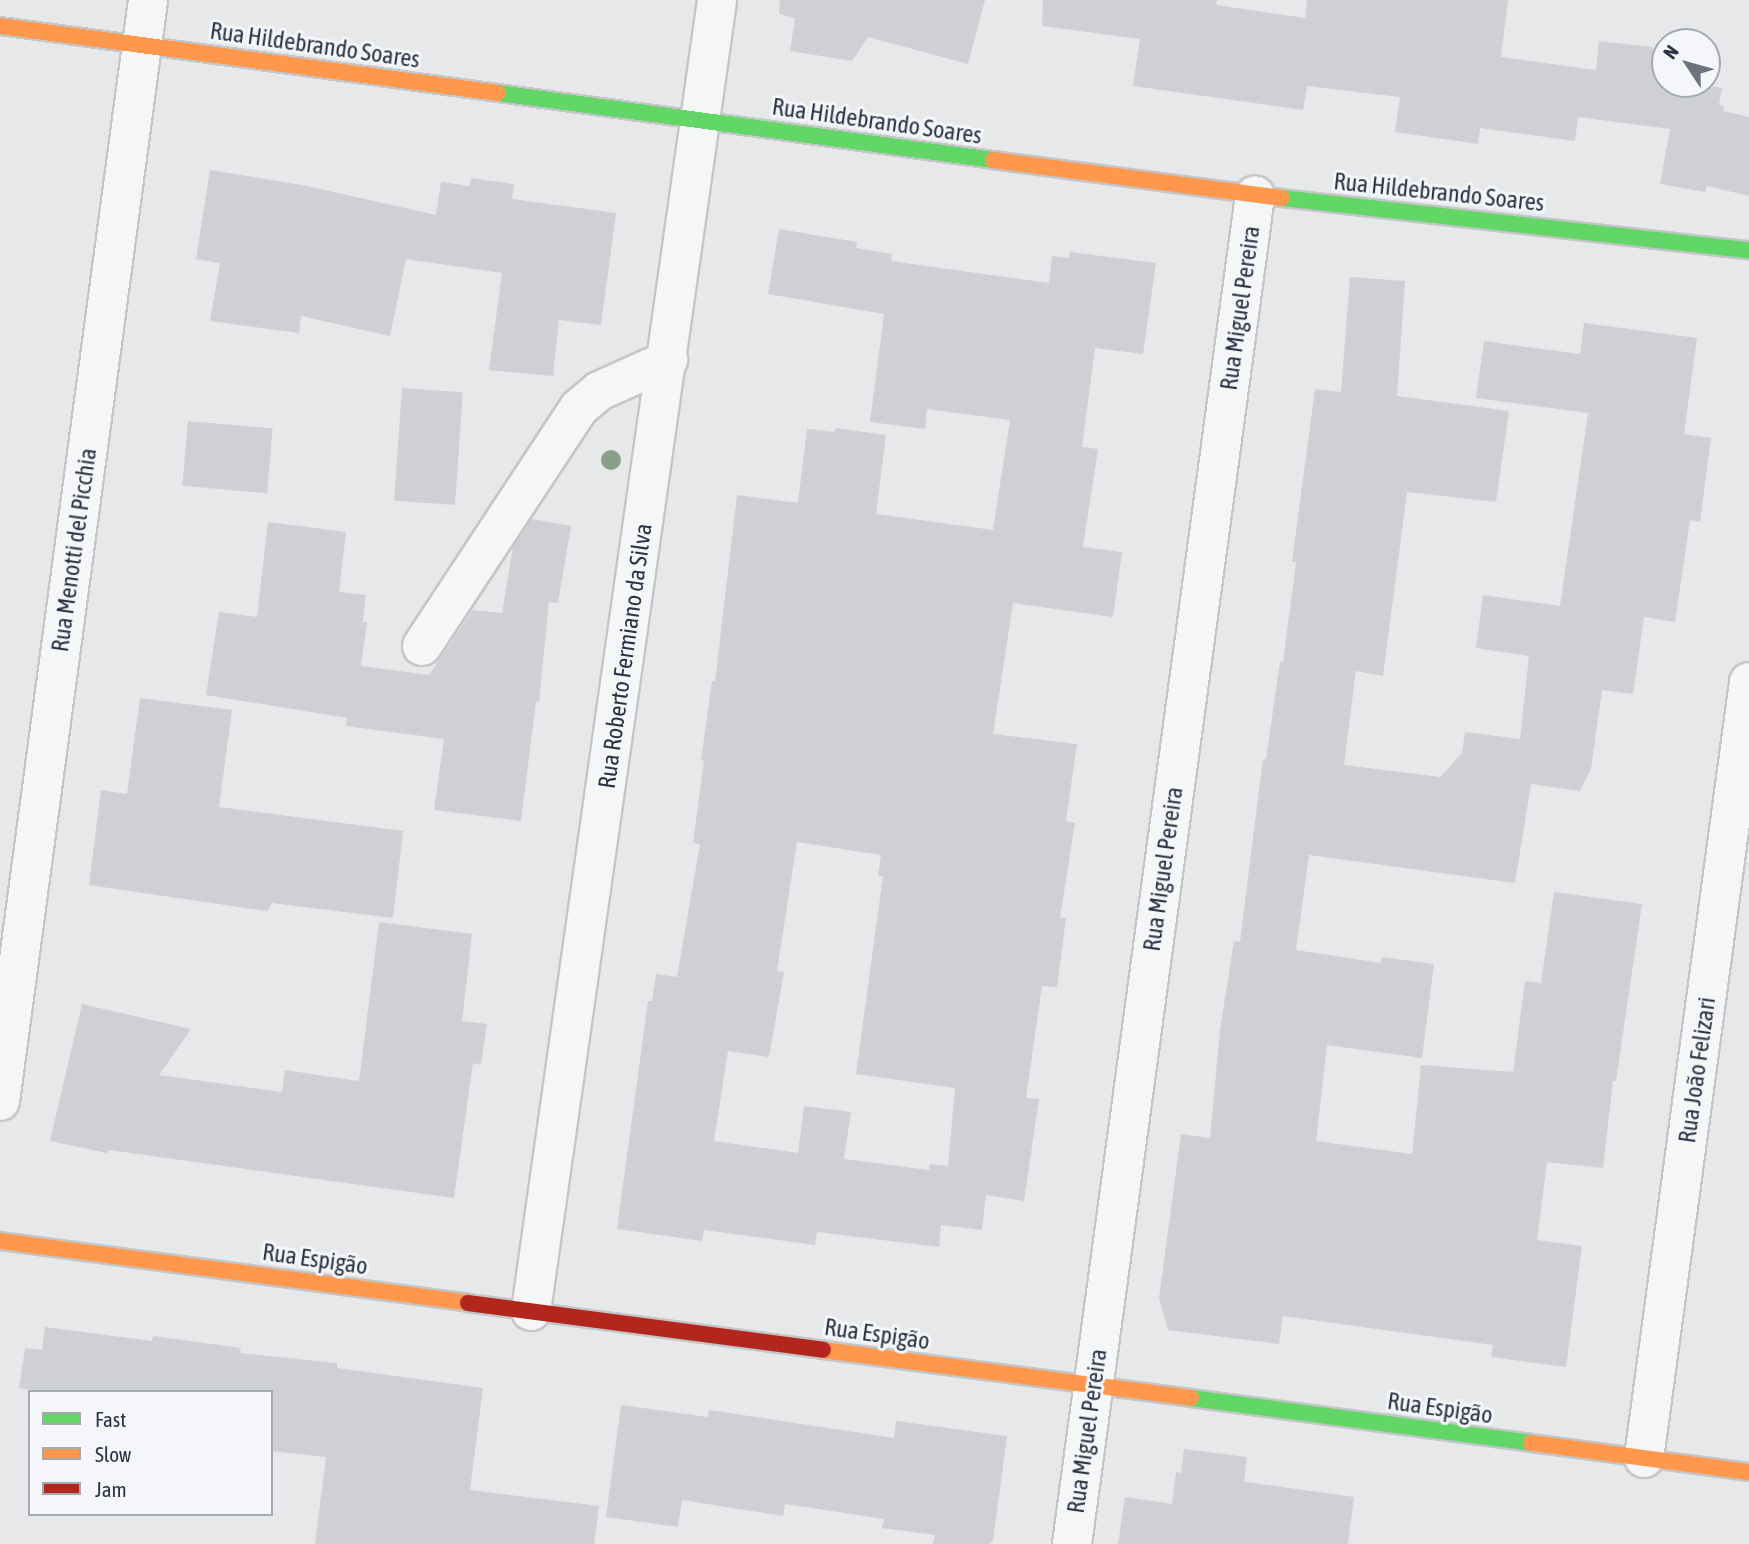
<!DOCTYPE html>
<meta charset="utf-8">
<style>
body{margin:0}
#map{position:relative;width:1749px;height:1544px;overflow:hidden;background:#e6e8ea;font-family:"Asap Condensed",sans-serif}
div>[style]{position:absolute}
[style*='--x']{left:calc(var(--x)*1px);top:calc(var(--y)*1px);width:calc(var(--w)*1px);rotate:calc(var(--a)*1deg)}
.building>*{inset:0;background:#ced0d3;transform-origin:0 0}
.roads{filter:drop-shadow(2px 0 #c4c6c8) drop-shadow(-2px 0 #c4c6c8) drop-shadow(0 2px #c4c6c8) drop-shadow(0 -2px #c4c6c8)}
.street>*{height:38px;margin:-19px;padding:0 19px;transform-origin:19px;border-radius:19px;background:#f5f6f7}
.fast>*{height:16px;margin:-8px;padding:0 8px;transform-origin:8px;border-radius:8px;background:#63d668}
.slow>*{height:16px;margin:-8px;padding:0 8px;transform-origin:8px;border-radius:8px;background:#ff974d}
.jam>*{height:16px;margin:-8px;padding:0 8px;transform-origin:8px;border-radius:8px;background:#b3261e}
.trees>*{width:20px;height:20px;margin:-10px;border-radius:50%;background:#8a9e88}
span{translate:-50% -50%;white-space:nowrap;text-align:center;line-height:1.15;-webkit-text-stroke:6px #f4f6f9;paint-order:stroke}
.street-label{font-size:24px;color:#2b3445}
.legend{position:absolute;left:28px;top:1390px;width:245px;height:126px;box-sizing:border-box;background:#f4f6f9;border:2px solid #a4a8b1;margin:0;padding:9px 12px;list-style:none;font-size:21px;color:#2b3445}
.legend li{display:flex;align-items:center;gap:14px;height:35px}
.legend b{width:35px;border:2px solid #a4a8b1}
.north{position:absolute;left:1651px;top:28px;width:70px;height:70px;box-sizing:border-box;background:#f4f6f9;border:2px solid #a4a8b1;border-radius:50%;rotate:306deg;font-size:19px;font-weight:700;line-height:28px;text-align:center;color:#2b3445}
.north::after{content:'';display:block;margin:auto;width:24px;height:32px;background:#6c737f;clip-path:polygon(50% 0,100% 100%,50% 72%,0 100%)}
</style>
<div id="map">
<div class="building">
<i style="clip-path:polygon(780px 0,985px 0,968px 64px,868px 37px,852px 61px,790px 51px,795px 18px,779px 14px)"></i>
<i style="clip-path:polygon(1043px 0,1217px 0,1216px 5px,1305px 18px,1307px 0,1508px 0,1501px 57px,1596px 70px,1599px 41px,1652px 47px,1652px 49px,1665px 51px,1665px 84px,1698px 84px,1722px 88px,1719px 105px,1724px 106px,1723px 111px,1749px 117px,1749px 196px,1707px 186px,1705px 192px,1660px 184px,1670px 129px,1578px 117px,1575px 141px,1480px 128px,1478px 144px,1395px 132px,1400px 97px,1307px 86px,1303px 110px,1133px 86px,1140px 39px,1042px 26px)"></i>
<i style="clip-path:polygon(210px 170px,307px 186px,436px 215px,441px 182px,470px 186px,471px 178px,514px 184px,512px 199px,616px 213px,601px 325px,559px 320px,553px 376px,489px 370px,502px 273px,406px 259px,390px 336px,301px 316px,299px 333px,210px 321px,220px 263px,196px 259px)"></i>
<i style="clip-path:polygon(evenodd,779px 229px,857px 242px,856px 248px,892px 254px,891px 261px,1049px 283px,1052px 256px,1069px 258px,1070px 252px,1156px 263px,1143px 354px,1095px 348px,1082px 447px,1098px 449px,1083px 547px,1122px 552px,1113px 617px,1013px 603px,993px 734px,1077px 744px,1066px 821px,1075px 823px,1060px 918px,1066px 918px,1057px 987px,1042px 986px,1026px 1098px,1039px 1099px,1024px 1201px,986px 1195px,982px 1230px,941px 1225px,939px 1247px,817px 1232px,815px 1245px,704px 1230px,702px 1241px,617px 1229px,648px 1001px,652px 1001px,656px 974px,677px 977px,700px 844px,693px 843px,704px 761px,701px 760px,712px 681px,715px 682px,737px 495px,798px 503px,807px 429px,835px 432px,835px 428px,886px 435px,876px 514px,993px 530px,1010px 420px,927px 409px,925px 429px,870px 422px,884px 314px,768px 294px,779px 229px,797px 842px,881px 855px,878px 876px,883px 876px,856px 1074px,955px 1088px,948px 1166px,930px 1164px,929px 1170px,844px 1159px,851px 1112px,804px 1106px,798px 1153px,714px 1141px,728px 1051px,769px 1057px,784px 972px,777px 971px,797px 842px)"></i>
<i style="clip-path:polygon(1350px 277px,1405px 281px,1397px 396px,1509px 411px,1496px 502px,1407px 492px,1383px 676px,1356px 671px,1344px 765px,1440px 777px,1462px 753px,1465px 732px,1520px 739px,1529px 656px,1476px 648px,1483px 595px,1560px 606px,1588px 413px,1476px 398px,1484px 341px,1580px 354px,1584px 323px,1697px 338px,1684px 434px,1711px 438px,1700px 522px,1690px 520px,1675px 622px,1644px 617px,1633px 694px,1602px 690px,1591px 769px,1580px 791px,1531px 784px,1515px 883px,1309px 855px,1296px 950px,1381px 963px,1382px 957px,1434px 964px,1422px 1058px,1327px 1045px,1316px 1141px,1412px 1154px,1421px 1065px,1513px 1072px,1525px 981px,1541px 983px,1554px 892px,1642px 904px,1616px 1081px,1613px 1081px,1603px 1168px,1547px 1162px,1537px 1240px,1582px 1246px,1566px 1367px,1491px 1357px,1493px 1345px,1283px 1316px,1279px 1344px,1168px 1330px,1159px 1298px,1181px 1134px,1210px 1138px,1220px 1030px,1234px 941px,1240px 942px,1263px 759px,1266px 759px,1280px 662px,1283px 662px,1296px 562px,1292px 562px,1315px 389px,1341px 392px)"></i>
<i style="left:402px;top:388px;width:61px;height:113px;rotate:4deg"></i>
<i style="left:188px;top:421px;width:85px;height:65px;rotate:5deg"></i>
<i style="clip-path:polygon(532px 519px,571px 526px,558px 603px,549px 602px,539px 702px,536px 702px,521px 821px,434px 810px,444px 739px,346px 726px,347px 718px,206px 695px,219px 612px,257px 617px,268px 522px,346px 532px,339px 592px,366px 595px,363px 622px,367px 622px,361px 666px,429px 675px,473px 610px,502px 613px,513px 547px)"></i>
<i style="clip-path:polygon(140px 698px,232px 710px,219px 807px,403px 831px,393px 918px,272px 903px,267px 911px,89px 885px,101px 790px,127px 794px)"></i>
<i style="clip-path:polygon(379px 922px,472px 934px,462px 1021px,487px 1024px,481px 1065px,473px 1063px,454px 1198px,109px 1150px,107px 1153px,50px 1141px,82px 1004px,191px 1029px,159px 1075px,282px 1092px,285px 1070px,359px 1081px)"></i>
<i style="clip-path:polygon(45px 1327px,152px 1341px,153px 1336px,241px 1348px,240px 1353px,337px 1363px,337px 1368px,483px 1388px,470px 1490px,599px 1506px,594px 1544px,315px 1544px,326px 1457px,271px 1451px,271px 1392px,45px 1392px,19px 1388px,25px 1348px,42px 1350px)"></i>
<i style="clip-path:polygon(621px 1405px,708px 1417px,709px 1410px,894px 1438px,896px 1421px,1007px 1436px,993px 1541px,989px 1544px,933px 1544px,935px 1535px,882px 1528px,884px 1519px,785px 1504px,783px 1516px,682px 1500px,678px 1527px,606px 1517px)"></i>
<i style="clip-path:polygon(1184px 1449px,1247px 1457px,1244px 1481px,1247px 1482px,1354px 1497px,1348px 1544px,1118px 1544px,1125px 1497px,1172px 1504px,1176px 1472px,1181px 1473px)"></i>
</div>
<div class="roads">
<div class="street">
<i style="--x:422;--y:646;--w:285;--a:-56.6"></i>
<i style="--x:579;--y:408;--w:26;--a:-40"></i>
<i style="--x:599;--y:391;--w:76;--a:-24.2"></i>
<i style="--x:0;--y:1101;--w:1111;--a:-82.34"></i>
<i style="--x:531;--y:1311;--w:1324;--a:-81.92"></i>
<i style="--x:1644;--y:1458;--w:783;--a:-82.29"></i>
<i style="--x:1072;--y:1544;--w:1361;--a:-82.27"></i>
</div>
<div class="fast">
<i style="--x:498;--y:93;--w:500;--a:7.7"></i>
<i style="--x:1282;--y:198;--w:470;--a:6.4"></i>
<i style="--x:1191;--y:1398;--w:343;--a:7.5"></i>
</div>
<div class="slow">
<i style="--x:0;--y:26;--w:502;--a:7.66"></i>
<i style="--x:993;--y:160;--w:291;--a:7.5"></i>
<i style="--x:0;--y:1241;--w:472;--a:7.5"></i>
<i style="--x:823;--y:1350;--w:371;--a:7.4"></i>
<i style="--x:1531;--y:1443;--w:220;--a:7.6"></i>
</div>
<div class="jam">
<i style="--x:468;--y:1303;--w:358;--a:7.5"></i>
</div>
</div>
<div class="trees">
<i style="left:611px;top:460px"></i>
</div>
<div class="street-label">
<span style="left:315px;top:45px;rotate:8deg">Rua Hildebrando Soares</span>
<span style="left:877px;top:121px;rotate:8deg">Rua Hildebrando Soares</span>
<span style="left:1439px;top:192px;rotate:6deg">Rua Hildebrando Soares</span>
<span style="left:1240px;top:308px;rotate:-82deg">Rua Miguel Pereira</span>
<span style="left:74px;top:550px;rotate:-82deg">Rua Menotti del Picchia</span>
<span style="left:625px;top:656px;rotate:-82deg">Rua Roberto Fermiano da Silva</span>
<span style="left:1163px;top:869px;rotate:-82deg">Rua Miguel Pereira</span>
<span style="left:1697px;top:1070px;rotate:-82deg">Rua João Felizari</span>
<span style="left:315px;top:1259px;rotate:8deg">Rua Espigão</span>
<span style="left:877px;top:1334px;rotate:8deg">Rua Espigão</span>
<span style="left:1440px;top:1408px;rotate:8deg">Rua Espigão</span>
<span style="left:1087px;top:1431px;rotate:-82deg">Rua Miguel Pereira</span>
</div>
<ul class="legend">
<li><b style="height:9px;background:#63d668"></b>Fast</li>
<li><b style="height:9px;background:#ff974d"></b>Slow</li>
<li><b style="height:9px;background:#b3261e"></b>Jam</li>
</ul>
<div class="north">N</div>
</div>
